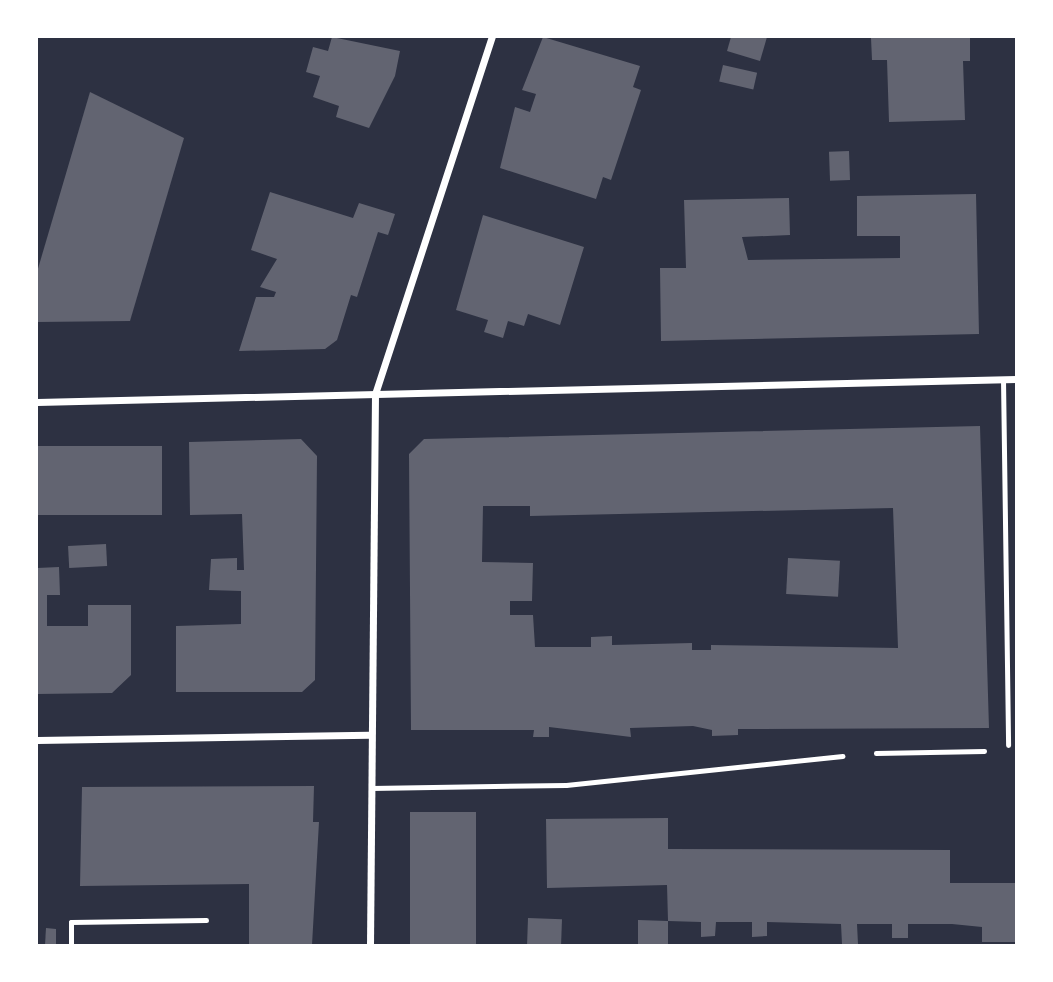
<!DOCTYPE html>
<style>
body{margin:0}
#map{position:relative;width:1053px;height:982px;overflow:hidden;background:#2d3142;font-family:Ubuntu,sans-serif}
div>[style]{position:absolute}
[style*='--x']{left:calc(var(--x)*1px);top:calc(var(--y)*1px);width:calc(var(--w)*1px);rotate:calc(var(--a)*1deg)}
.building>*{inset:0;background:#626471;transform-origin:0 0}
.path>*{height:4.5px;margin:-2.25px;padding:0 2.25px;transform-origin:2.25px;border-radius:2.25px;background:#fff}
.service>*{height:5px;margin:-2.5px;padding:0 2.5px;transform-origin:2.5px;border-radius:2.5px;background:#fff}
.minor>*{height:7px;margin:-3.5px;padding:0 3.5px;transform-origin:3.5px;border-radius:3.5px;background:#fff}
span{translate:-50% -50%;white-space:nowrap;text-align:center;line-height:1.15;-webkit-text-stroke:5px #fff;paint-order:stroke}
.frame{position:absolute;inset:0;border:38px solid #fff;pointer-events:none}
</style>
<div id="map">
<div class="building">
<i style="clip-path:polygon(332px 37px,400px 51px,395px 76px,369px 128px,336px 117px,339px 106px,313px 97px,320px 76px,306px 72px,313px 47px,328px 51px)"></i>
<i style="clip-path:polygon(543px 37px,640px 66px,633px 87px,641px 90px,611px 180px,603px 177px,596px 199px,500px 168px,515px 107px,530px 112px,536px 94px,522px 90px)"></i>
<i style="clip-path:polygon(731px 37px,767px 37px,760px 61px,727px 51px)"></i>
<i style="clip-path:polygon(970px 37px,970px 61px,963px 61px,965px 120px,889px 122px,887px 60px,872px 60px,871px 38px)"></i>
<i style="left:723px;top:65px;width:35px;height:17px;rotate:13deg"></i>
<i style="clip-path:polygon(90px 92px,184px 138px,130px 321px,37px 322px,37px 272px)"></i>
<i style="left:849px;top:151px;width:29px;height:20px;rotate:88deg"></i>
<i style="clip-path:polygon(270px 192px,353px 218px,359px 203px,395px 214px,388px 235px,378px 232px,357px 297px,351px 295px,337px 340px,325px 349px,239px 351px,256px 297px,274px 297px,276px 292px,260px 287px,277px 259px,251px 250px)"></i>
<i style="clip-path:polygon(976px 194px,979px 334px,661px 341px,660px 268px,686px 268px,684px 200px,789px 198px,790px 235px,742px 237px,748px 260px,900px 258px,900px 236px,857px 236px,857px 196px)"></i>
<i style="clip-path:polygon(483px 215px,584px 247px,560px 325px,528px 314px,524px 326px,508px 321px,503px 338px,484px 332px,488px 320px,456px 310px)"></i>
<i style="clip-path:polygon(evenodd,980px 426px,989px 728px,738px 729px,738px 735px,712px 736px,712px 730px,693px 726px,630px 728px,631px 737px,549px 727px,549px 737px,533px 737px,534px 730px,411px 730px,409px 454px,424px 439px,980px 426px,483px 506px,530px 506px,530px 516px,893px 508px,898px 648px,711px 645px,711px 650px,692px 650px,692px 643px,612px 645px,612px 636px,591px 637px,591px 647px,535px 647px,533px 615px,510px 615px,510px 601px,532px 601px,533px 563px,482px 562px,483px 506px)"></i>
<i style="clip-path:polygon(301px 439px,317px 456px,315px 680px,302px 692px,176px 692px,176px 626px,241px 624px,241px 591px,209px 590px,211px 559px,237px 558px,237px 570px,244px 570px,242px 514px,190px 515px,189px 442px)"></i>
<i style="left:37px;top:446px;width:125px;height:69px"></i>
<i style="left:106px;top:544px;width:22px;height:38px;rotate:87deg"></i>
<i style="left:788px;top:558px;width:52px;height:36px;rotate:3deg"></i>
<i style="clip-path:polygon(59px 567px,60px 595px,47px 595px,47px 626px,88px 626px,88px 605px,131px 605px,131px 675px,112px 693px,37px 694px,37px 568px)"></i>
<i style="clip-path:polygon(314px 786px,313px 822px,319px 822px,312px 945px,249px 945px,249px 884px,80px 886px,82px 787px)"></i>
<i style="left:410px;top:812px;width:66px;height:133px"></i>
<i style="clip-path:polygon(668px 818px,668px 849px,950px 850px,950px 883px,1016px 883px,1016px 942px,982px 942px,982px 927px,952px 924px,908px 924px,908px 938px,892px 938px,892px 924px,857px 924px,858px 944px,842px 944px,841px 924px,767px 922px,767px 936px,752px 937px,752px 922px,716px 922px,715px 936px,701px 937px,701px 922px,668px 921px,668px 945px,638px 945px,638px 920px,668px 921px,667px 885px,547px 888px,546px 819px)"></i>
<i style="left:528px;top:918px;width:34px;height:27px;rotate:2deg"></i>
<i style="clip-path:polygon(46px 928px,56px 929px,56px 945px,45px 945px)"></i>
</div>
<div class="path">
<i style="--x:876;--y:753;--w:108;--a:-1.1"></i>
</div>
<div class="service">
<i style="--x:1003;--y:379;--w:366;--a:89.2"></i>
<i style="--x:371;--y:788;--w:195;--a:-0.9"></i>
<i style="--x:566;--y:785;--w:278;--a:-6"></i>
<i style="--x:71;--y:945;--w:23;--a:-90"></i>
<i style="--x:71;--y:922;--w:135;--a:-0.8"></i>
</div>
<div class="minor">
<i style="--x:37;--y:402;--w:979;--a:-1.35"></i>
<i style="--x:37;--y:740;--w:332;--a:-0.9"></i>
<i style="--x:370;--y:945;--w:551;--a:-89.48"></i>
<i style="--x:375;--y:394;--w:376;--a:-71.9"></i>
</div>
<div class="frame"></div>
</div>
